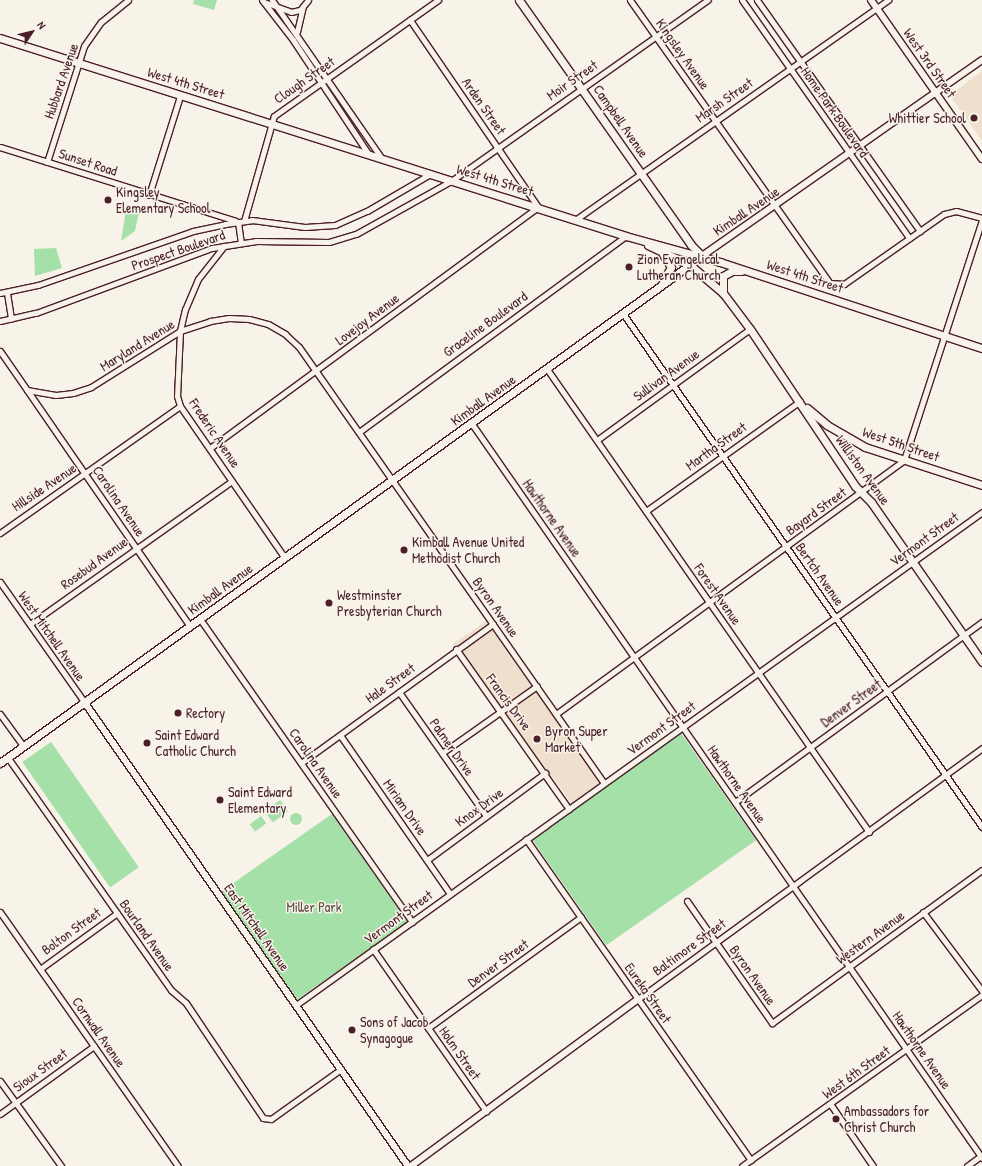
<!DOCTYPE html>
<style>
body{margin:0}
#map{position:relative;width:982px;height:1166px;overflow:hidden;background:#f7f3e8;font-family:"Patrick Hand",sans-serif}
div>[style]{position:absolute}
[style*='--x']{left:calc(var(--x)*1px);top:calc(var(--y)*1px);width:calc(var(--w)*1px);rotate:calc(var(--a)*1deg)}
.built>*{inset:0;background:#eee0cc}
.green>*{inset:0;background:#a4e0a7;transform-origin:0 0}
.round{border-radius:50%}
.roads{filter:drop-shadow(1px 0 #4a1f2b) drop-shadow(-1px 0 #4a1f2b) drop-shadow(0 1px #4a1f2b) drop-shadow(0 -1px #4a1f2b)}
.minor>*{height:5px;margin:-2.5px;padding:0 2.5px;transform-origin:2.5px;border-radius:2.5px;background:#f7f3e8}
.tertiary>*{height:6px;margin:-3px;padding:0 3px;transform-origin:3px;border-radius:3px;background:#f7f3e8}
.secondary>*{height:7px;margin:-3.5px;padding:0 3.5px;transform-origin:3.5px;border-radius:3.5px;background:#f7f3e8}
.dots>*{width:11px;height:11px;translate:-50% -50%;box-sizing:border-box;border:2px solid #f7f3e8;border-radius:50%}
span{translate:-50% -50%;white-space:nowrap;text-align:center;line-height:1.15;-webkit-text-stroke:3px #f7f3e8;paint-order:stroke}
.street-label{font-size:14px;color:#4a1f2b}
.poi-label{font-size:14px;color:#4a1f2b}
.right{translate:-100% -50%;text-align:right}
.left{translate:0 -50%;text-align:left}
.park-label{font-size:14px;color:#604f4a}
.north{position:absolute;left:12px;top:12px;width:40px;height:40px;-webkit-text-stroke:3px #f7f3e8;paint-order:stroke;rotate:55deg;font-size:11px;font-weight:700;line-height:16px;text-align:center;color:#4a1f2b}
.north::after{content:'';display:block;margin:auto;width:14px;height:18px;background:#4a1f2b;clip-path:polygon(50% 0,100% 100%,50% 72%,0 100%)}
</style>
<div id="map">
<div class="built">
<i style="clip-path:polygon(982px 71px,982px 141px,950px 95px)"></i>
<i style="clip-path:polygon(487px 620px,604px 788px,576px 809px,453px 644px)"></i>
</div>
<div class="green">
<i style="clip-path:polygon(194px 0,217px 0,214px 10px,193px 4px)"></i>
<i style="clip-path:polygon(126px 210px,139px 212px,135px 231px,121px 241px)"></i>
<i style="clip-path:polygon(56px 248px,62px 268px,35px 276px,34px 249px)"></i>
<i style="left:681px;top:733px;width:131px;height:183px;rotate:55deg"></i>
<i style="left:51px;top:742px;width:153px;height:35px;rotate:55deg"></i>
<i style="left:280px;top:800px;width:14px;height:19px;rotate:54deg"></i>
<i class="round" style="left:290px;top:813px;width:12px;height:12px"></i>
<i style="left:332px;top:814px;width:132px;height:135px;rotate:55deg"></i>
<i style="left:261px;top:816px;width:9px;height:14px;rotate:54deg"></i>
</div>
<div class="roads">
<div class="minor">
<i style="--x:262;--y:0;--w:51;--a:52.2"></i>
<i style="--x:293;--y:40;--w:138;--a:56.5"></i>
<i style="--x:272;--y:0;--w:193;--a:55.3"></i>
<i style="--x:630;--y:0;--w:347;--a:54.8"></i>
<i style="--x:830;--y:283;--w:14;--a:4"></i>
<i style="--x:844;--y:284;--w:122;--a:-35"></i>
<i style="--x:944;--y:214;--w:12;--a:-14"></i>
<i style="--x:956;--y:211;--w:27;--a:15"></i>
<i style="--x:742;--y:0;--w:291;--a:54.9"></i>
<i style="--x:757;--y:0;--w:283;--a:54.8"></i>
<i style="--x:264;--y:2;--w:29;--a:20"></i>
<i style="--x:291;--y:12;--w:9;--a:-13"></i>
<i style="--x:300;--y:10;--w:13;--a:-51"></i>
<i style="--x:297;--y:32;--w:26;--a:-77"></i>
<i style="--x:0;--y:147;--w:247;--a:17.4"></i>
<i style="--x:47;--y:162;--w:122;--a:-72.3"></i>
<i style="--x:84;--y:46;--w:29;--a:-55"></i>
<i style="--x:101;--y:22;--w:35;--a:-39"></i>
<i style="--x:149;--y:195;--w:104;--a:-72.6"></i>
<i style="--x:575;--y:220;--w:383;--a:-35.1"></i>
<i style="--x:244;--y:221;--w:109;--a:-74.1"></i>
<i style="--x:274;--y:116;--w:201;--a:-35.3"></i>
<i style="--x:238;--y:222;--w:21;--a:82"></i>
<i style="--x:224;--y:246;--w:42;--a:128.2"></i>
<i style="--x:198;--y:279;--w:33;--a:113"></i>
<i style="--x:185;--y:309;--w:23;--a:103"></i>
<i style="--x:180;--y:331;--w:65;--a:92.6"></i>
<i style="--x:177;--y:396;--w:10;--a:73"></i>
<i style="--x:180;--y:406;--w:185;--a:55.4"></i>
<i style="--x:0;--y:293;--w:39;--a:-12"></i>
<i style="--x:38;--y:285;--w:164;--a:-19.2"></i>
<i style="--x:193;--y:231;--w:33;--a:-12"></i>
<i style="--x:225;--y:224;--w:27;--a:-8"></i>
<i style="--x:252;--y:220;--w:53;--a:7.5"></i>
<i style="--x:305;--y:227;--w:30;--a:-4"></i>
<i style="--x:335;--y:225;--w:35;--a:-24"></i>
<i style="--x:367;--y:211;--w:73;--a:-30.4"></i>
<i style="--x:7;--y:293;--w:26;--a:81"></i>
<i style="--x:624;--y:315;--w:625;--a:55.04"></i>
<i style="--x:0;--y:321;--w:37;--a:-13"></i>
<i style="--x:36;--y:313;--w:188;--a:-20.3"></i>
<i style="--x:212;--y:248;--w:45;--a:-9"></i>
<i style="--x:256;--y:241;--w:73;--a:0.8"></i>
<i style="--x:329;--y:242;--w:28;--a:-17"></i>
<i style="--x:356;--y:234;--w:109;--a:-29.2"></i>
<i style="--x:451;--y:181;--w:314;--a:-35.2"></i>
<i style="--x:0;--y:351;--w:47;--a:55.3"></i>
<i style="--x:27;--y:390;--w:29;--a:10"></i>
<i style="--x:56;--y:395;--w:17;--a:-7"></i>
<i style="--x:73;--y:393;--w:19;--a:-18"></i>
<i style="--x:91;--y:387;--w:105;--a:-32.2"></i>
<i style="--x:180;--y:331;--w:32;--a:-18"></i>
<i style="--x:210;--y:321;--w:19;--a:-9"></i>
<i style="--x:229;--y:318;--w:20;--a:3"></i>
<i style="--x:249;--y:319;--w:20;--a:15"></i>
<i style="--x:268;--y:324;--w:20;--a:30"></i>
<i style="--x:285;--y:334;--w:19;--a:43"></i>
<i style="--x:299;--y:347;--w:532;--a:55.03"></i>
<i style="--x:547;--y:369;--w:564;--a:55.18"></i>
<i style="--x:27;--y:390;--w:287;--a:55.4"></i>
<i style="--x:472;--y:424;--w:894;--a:55.21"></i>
<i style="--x:359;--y:432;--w:331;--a:-36.3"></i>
<i style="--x:597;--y:440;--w:189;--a:-36"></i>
<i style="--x:210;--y:448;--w:407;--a:-36.3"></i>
<i style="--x:538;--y:207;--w:227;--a:-124.4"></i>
<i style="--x:646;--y:511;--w:189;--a:-35.5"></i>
<i style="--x:0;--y:533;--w:220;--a:-35.2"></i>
<i style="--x:0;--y:582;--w:148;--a:54.9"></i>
<i style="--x:200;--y:619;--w:370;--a:55"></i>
<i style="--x:30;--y:624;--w:247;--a:-35.3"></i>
<i style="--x:456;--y:649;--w:196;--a:54.8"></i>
<i style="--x:399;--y:692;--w:151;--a:54.9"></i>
<i style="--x:0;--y:714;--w:39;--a:54"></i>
<i style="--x:556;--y:714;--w:431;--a:-36.1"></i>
<i style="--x:904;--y:460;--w:252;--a:-72"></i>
<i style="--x:340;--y:735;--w:193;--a:55.3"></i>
<i style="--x:442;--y:753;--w:116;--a:-35.2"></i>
<i style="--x:8;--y:758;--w:284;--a:54.9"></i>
<i style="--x:171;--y:990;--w:20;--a:41"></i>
<i style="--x:186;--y:1003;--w:138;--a:56.2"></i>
<i style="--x:263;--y:1118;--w:8;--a:7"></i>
<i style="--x:271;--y:1119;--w:86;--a:-35.5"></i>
<i style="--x:301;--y:763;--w:237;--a:-35.9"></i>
<i style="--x:735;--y:802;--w:306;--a:-36.1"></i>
<i style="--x:526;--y:839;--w:392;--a:55"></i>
<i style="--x:427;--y:860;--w:147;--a:-36.4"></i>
<i style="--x:687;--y:901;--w:149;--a:55.1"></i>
<i style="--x:772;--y:1023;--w:260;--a:-36.1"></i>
<i style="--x:0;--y:912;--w:310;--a:55"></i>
<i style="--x:923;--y:912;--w:99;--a:53.2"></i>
<i style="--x:373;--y:949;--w:198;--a:55.1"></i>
<i style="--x:40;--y:969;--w:95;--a:-36"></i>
<i style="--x:638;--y:999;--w:426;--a:-36.1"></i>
<i style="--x:296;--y:1005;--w:845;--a:-35.7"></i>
<i style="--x:428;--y:1028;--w:189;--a:-36"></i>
<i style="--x:0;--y:1081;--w:105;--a:54.3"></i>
<i style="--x:831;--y:1105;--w:74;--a:55.5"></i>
<i style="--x:0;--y:1114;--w:116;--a:-35.9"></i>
<i style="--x:742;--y:1166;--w:295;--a:-35.5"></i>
<i style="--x:967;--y:1166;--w:19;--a:-36"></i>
</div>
<div class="tertiary">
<i style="--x:871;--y:0;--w:194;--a:55.1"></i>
<i style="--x:702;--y:256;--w:342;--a:-35"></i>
<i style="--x:85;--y:703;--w:565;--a:55.1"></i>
<i style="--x:411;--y:1166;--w:282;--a:-36.3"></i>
</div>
<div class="secondary">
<i style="--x:519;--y:0;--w:299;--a:54.9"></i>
<i style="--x:691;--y:245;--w:14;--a:45"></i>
<i style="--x:0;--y:38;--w:657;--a:17.55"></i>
<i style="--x:626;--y:236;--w:98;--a:15.5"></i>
<i style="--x:720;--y:262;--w:276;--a:18.2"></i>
<i style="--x:648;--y:245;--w:47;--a:25.5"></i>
<i style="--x:690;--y:265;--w:43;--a:40.3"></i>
<i style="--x:723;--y:293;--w:45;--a:53.1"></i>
<i style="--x:750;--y:329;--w:189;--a:56.2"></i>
<i style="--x:855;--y:486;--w:23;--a:45"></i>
<i style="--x:871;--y:502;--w:195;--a:55.2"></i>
<i style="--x:663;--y:282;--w:17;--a:-62"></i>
<i style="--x:671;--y:267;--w:15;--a:-122"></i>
<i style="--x:723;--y:293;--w:17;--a:-90"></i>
<i style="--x:723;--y:276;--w:10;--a:-29"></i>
<i style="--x:732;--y:271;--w:9;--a:0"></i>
<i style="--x:807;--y:408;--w:26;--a:40"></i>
<i style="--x:827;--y:425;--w:44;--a:30.1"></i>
<i style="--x:865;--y:447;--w:123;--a:18"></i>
<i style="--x:0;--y:763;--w:866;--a:-35.84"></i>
</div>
</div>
<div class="dots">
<i style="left:974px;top:118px;background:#4a1f2b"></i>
<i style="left:108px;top:200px;background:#4a1f2b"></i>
<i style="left:629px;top:267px;background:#4a1f2b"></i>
<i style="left:404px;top:550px;background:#4a1f2b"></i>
<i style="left:329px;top:603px;background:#4a1f2b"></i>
<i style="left:178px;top:713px;background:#4a1f2b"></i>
<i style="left:537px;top:739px;background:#4a1f2b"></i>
<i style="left:147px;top:743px;background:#4a1f2b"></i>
<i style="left:220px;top:800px;background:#4a1f2b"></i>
<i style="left:352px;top:1030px;background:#4a1f2b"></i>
<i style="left:836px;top:1119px;background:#4a1f2b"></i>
</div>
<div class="street-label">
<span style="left:683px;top:54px;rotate:55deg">Kingsley Avenue</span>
<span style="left:930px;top:63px;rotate:55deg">West 3rd Street</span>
<span style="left:304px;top:80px;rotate:-35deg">Clough Street</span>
<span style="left:572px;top:80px;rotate:-35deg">Moir Street</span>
<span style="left:61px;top:81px;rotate:-71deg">Hubbard Avenue</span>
<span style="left:186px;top:83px;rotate:17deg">West 4th Street</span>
<span style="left:724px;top:100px;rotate:-35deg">Marsh Street</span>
<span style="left:484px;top:106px;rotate:55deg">Arden Street</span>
<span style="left:835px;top:112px;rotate:55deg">Home Park Boulevard</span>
<span style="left:621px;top:121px;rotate:55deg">Campbell Avenue</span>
<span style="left:88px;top:162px;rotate:18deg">Sunset Road</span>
<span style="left:495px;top:180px;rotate:17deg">West 4th Street</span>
<span style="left:746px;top:211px;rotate:-34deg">Kimball Avenue</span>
<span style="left:178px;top:250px;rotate:-19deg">Prospect Boulevard</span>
<span style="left:805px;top:276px;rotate:18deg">West 4th Street</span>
<span style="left:367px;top:319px;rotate:-37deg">Lovejoy Avenue</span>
<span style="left:485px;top:324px;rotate:-36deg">Graceline Boulevard</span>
<span style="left:137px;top:345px;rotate:-32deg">Maryland Avenue</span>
<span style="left:666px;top:375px;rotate:-36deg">Sullivan Avenue</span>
<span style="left:483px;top:400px;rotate:-36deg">Kimball Avenue</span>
<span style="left:215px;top:433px;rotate:56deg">Frederic Avenue</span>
<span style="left:901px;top:444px;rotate:19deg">West 5th Street</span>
<span style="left:716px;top:446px;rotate:-36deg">Martha Street</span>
<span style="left:863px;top:470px;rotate:54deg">Williston Avenue</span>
<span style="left:44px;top:487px;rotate:-34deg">Hillside Avenue</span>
<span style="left:119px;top:501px;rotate:56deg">Carolina Avenue</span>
<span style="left:816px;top:511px;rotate:-36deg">Bayard Street</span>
<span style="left:552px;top:518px;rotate:55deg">Hawthorne Avenue</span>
<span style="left:924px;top:539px;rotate:-36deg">Vermont Street</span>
<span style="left:94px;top:563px;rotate:-36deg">Rosebud Avenue</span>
<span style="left:820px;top:574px;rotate:55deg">Bertch Avenue</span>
<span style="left:220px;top:589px;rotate:-36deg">Kimball Avenue</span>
<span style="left:718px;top:594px;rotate:55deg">Forest Avenue</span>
<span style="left:496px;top:607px;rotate:55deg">Byron Avenue</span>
<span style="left:52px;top:636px;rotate:55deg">West Mitchell Avenue</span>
<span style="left:390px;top:683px;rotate:-36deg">Hale Street</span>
<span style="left:509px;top:702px;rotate:54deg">Francis Drive</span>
<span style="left:851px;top:703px;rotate:-36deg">Denver Street</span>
<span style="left:661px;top:728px;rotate:-36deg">Vermont Street</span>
<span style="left:452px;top:747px;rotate:55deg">Palmer Drive</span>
<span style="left:316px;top:763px;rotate:55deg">Carolina Avenue</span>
<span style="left:737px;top:784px;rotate:55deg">Hawthorne Avenue</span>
<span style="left:405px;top:807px;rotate:55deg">Miriam Drive</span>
<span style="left:479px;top:807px;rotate:-36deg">Knox Drive</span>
<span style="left:398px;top:917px;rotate:-36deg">Vermont Street</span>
<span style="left:257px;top:927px;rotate:55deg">East Mitchell Avenue</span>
<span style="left:71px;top:931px;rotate:-36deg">Bolton Street</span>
<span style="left:147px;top:935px;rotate:55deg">Bourland Avenue</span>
<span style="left:870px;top:937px;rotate:-36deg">Western Avenue</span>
<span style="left:689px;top:947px;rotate:-36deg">Baltimore Street</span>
<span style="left:498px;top:963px;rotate:-36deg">Denver Street</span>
<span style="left:753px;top:975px;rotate:55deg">Byron Avenue</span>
<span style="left:648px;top:993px;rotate:55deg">Eureka Street</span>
<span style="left:99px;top:1032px;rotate:55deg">Cornwall Avenue</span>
<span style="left:922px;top:1050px;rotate:55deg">Hawthorne Avenue</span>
<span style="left:460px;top:1053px;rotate:55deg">Holm Street</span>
<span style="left:40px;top:1070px;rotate:-36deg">Sioux Street</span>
<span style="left:856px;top:1072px;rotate:-36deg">West 6th Street</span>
</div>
<div class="poi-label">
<span class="right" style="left:966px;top:118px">Whittier School</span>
<span class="left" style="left:116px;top:200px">Kingsley<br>Elementary School</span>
<span class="left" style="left:637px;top:267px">Zion Evangelical<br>Lutheran Church</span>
<span class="left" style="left:412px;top:550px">Kimball Avenue United<br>Methodist Church</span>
<span class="left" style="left:337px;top:603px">Westminster<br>Presbyterian Church</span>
<span class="left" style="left:186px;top:713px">Rectory</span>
<span class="left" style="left:545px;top:739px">Byron Super<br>Market</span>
<span class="left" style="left:155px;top:743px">Saint Edward<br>Catholic Church</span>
<span class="left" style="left:228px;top:800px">Saint Edward<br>Elementary</span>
<span class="left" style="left:360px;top:1030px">Sons of Jacob<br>Synagogue</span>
<span class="left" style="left:844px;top:1119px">Ambassadors for<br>Christ Church</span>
</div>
<div class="park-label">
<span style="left:314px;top:907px">Miller Park</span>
</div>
<div class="north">N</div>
</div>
